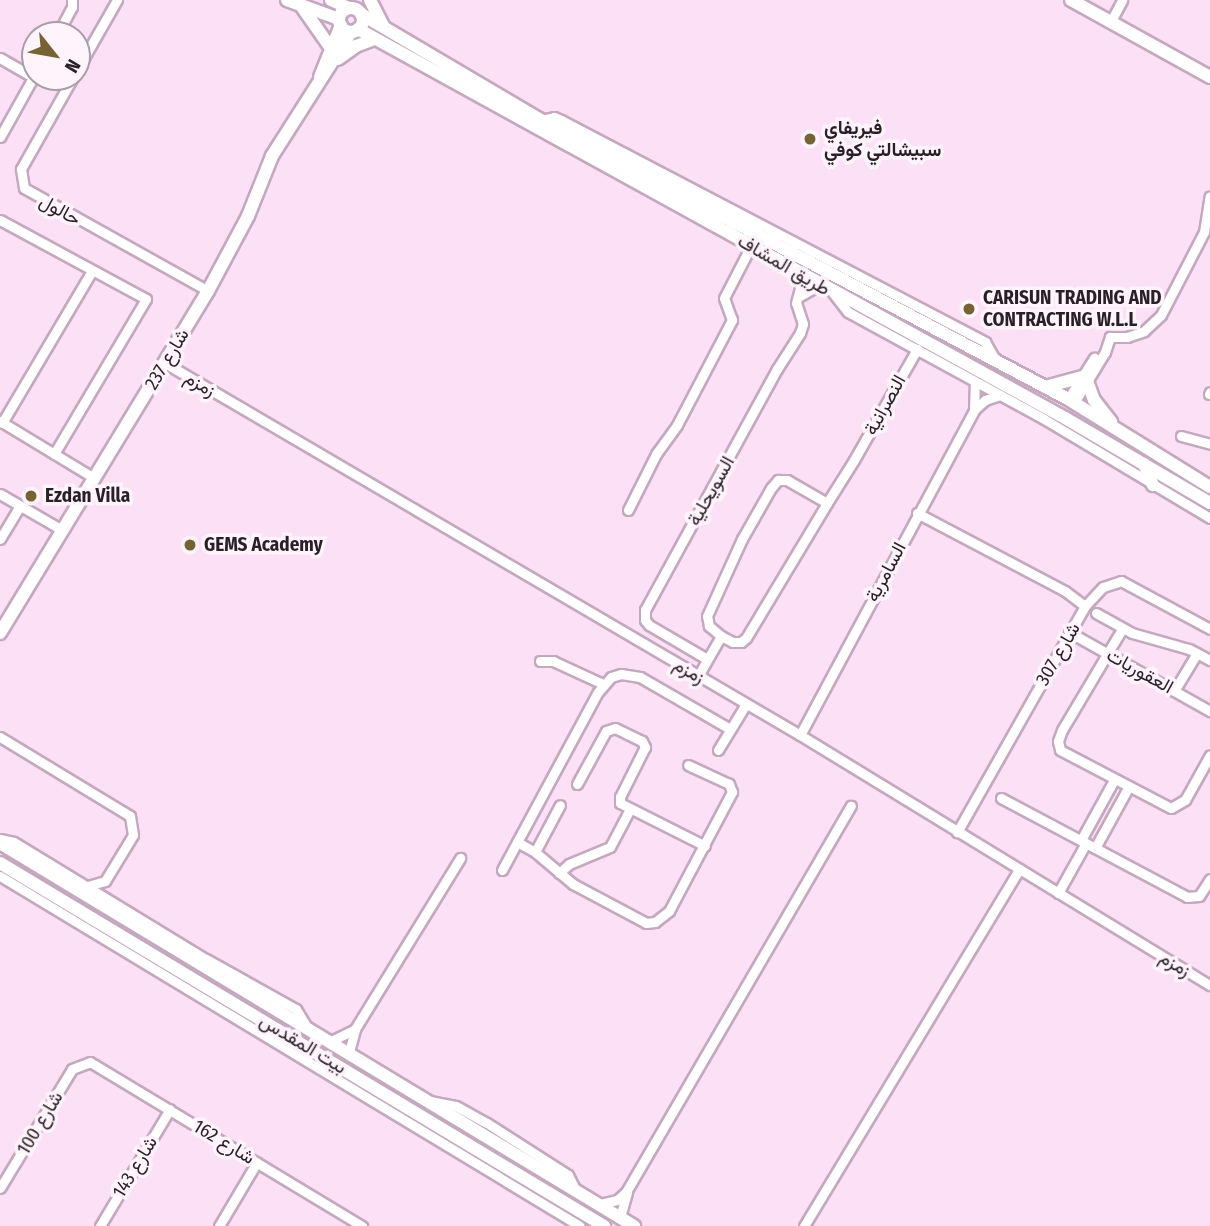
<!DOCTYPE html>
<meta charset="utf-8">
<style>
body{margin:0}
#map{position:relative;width:1210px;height:1226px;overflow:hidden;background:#fce0f6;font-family:"Fira Sans Condensed",Vazirmatn,sans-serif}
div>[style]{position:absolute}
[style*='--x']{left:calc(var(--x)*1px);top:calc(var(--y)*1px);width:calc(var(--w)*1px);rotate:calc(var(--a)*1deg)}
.roads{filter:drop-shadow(2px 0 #c4a9be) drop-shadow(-2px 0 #c4a9be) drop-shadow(0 2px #c4a9be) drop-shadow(0 -2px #c4a9be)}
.street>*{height:9px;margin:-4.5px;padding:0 4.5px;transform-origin:4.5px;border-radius:4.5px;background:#fff}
.secondary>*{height:12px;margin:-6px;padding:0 6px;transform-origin:6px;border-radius:6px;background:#fff}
.secondary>.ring{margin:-6px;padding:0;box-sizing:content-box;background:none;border:12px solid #fff;border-radius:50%}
.dots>*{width:19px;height:19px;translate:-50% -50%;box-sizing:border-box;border:4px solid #fff3fc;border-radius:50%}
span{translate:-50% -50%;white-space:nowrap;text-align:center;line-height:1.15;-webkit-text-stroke:7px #fff3fc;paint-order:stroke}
.poi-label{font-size:19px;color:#291f27;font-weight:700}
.left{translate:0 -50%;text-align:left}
.street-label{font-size:19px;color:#291f27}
.north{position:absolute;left:21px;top:21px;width:70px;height:70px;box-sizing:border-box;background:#fff3fc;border:2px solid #a99ea7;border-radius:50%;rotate:121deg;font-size:19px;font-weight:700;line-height:28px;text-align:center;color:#291f27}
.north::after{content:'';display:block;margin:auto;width:24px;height:32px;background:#776332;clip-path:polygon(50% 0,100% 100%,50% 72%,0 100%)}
</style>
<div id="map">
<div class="roads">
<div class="street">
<i style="--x:1111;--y:21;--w:24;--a:-62"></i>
<i style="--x:57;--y:35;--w:32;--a:-62"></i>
<i style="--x:72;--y:7;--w:7;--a:-90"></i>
<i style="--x:0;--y:58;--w:38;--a:30"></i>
<i style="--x:77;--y:70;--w:81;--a:-60.3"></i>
<i style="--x:73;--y:77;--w:106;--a:119.5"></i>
<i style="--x:21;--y:169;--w:19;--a:81"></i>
<i style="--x:24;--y:188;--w:211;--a:29.2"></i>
<i style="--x:541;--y:120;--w:13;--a:-13"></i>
<i style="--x:554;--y:117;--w:8;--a:23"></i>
<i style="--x:561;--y:120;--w:479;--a:27.6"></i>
<i style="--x:985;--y:342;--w:20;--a:60"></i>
<i style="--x:0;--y:137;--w:72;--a:-60.9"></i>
<i style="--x:0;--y:220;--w:166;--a:28.4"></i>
<i style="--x:146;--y:299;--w:180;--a:120.7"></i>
<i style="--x:833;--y:293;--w:24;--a:52"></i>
<i style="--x:848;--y:312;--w:223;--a:28.6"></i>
<i style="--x:1044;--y:419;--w:193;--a:30.8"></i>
<i style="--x:798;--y:297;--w:24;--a:-30"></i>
<i style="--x:1110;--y:337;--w:17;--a:0"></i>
<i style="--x:1127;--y:337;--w:18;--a:-19"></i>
<i style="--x:1144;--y:331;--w:23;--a:-43"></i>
<i style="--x:1161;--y:315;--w:93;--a:-62.6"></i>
<i style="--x:1204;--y:232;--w:36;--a:-81"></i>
<i style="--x:165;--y:363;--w:736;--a:30.36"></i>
<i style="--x:800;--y:735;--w:480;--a:31.4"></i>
<i style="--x:1209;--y:394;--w:2;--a:-63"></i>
<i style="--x:1068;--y:399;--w:49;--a:-57.6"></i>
<i style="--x:1074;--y:403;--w:60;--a:-58.7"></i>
<i style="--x:1105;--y:352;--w:16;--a:-72"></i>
<i style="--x:975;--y:409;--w:13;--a:-42"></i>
<i style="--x:985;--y:400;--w:16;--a:-18"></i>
<i style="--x:0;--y:421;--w:110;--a:31.2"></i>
<i style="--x:2;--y:423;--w:177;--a:-59.4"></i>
<i style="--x:1181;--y:436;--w:30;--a:15"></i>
<i style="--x:0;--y:494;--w:72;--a:30.1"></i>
<i style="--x:628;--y:510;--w:63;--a:-63.4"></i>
<i style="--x:656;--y:454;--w:36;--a:-54"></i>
<i style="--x:677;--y:425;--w:119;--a:-62.4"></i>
<i style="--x:732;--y:320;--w:23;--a:-110"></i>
<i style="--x:724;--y:298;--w:59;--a:-62.6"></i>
<i style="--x:917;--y:513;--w:167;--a:27.8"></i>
<i style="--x:1065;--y:591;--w:25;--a:37"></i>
<i style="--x:1085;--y:606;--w:260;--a:119.5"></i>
<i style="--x:0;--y:539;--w:39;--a:-59"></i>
<i style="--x:1085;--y:606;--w:26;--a:-47"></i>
<i style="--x:1103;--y:587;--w:19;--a:-18"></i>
<i style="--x:1121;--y:581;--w:101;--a:28.3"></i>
<i style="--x:1096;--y:613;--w:41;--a:29.1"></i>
<i style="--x:1132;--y:633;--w:59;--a:15.7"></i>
<i style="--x:1189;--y:649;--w:24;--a:28"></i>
<i style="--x:1122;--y:629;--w:117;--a:120.7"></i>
<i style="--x:1062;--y:730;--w:12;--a:110"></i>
<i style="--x:1058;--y:741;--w:9;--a:77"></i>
<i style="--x:1060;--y:750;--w:125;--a:27.6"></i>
<i style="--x:1171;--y:808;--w:16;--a:-30"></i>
<i style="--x:1185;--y:800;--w:51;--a:-60.9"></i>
<i style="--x:1069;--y:632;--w:162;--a:29.3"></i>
<i style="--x:721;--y:636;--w:13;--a:27"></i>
<i style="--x:733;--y:642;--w:8;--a:0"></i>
<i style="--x:741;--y:642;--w:6;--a:-39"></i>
<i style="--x:746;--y:638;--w:157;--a:-59"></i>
<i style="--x:707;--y:659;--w:67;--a:-149.6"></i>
<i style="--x:649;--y:625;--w:6;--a:-129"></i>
<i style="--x:645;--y:620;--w:10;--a:-90"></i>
<i style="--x:645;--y:610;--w:275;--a:-61.3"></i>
<i style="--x:777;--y:369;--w:43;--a:-57.4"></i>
<i style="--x:800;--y:333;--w:9;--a:-72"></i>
<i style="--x:803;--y:324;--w:22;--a:-108"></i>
<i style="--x:796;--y:303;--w:28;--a:-75"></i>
<i style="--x:540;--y:661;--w:13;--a:0"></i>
<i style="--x:553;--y:661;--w:55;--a:24.7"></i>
<i style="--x:698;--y:676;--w:46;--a:-60.1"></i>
<i style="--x:721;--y:636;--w:16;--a:-140"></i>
<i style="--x:709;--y:626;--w:10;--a:-101"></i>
<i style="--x:707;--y:616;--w:85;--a:-65.6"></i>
<i style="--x:742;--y:539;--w:59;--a:-60.4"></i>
<i style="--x:771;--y:488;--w:11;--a:-49"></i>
<i style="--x:778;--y:480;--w:9;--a:0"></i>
<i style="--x:787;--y:480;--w:46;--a:29.9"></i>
<i style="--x:827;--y:503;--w:51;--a:-57.9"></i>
<i style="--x:854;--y:460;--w:128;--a:-60.4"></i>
<i style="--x:1174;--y:691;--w:44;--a:-58.8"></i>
<i style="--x:800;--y:735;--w:369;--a:-61.8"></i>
<i style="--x:974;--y:410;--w:28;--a:-88"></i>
<i style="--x:0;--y:737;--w:152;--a:31.3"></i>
<i style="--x:130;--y:816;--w:19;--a:81"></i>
<i style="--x:133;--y:835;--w:54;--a:121.3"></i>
<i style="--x:105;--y:881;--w:19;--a:164"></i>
<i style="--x:718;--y:750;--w:54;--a:-58.7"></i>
<i style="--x:577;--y:784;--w:60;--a:-61.3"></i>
<i style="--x:606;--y:731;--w:9;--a:-18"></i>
<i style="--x:615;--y:728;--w:30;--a:26"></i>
<i style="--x:642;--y:741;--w:7;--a:63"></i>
<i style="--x:645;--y:747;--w:56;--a:116.6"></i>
<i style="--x:620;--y:797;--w:6;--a:90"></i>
<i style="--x:620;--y:803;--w:95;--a:26.8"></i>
<i style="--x:1001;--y:798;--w:211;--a:28"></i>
<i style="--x:1187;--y:897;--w:12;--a:-5"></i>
<i style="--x:1199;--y:896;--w:20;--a:-57"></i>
<i style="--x:0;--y:839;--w:14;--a:12"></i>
<i style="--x:14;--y:842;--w:225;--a:31.4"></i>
<i style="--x:206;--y:959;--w:103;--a:29.1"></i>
<i style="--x:296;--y:1009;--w:21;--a:59"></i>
<i style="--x:1081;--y:840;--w:68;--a:-61.2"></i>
<i style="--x:517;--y:842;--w:21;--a:29"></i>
<i style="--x:535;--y:852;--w:50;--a:40.1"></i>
<i style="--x:573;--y:884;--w:83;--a:28.1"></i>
<i style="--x:646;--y:923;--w:9;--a:-6"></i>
<i style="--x:655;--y:922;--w:18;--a:-38"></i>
<i style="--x:669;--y:911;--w:135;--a:-62.1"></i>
<i style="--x:732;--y:792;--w:9;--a:-111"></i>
<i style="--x:729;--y:784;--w:45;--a:-155.1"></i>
<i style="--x:1095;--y:848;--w:68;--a:-61.2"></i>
<i style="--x:535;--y:852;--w:53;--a:-62"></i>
<i style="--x:502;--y:870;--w:202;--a:-61.7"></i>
<i style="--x:598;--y:692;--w:20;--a:-49"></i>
<i style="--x:611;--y:677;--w:10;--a:-17"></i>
<i style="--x:621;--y:674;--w:19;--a:9"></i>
<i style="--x:640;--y:677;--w:104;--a:30"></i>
<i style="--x:559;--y:873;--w:13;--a:-42"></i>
<i style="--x:569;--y:864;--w:44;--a:-22.5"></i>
<i style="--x:610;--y:847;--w:43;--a:-62.2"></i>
<i style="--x:0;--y:876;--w:677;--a:31.11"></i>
<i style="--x:1058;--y:893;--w:57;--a:-60.8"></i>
<i style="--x:331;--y:1041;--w:25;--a:-26"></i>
<i style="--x:349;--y:1052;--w:24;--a:-75"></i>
<i style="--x:355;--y:1029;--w:201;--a:-58.4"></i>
<i style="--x:430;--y:1101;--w:26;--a:11"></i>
<i style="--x:456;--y:1106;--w:35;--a:29"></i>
<i style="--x:487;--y:1123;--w:96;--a:32.7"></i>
<i style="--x:568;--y:1175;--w:16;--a:63"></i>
<i style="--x:0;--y:1188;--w:139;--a:-58.8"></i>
<i style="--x:72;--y:1069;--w:19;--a:-21"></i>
<i style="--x:90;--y:1062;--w:318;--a:31.1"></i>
<i style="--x:600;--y:1204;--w:17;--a:-13"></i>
<i style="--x:617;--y:1200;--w:12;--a:-42"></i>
<i style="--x:626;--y:1192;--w:447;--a:-59.8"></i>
<i style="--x:620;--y:1217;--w:26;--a:-74"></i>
<i style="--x:100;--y:1226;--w:136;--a:-59.1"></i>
<i style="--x:219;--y:1226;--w:74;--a:-59.3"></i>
<i style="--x:804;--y:1226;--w:417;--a:-58.9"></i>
</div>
<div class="secondary">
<i style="--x:287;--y:0;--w:55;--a:20.1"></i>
<i style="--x:331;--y:0;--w:20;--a:24"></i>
<i style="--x:370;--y:0;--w:28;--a:63"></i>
<i style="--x:1071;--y:0;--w:159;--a:29"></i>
<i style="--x:300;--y:4;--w:52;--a:55.1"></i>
<i class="ring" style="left:339px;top:8px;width:12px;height:12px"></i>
<i style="--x:361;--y:14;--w:209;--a:30.5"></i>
<i style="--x:541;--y:120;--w:596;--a:27.9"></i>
<i style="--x:1068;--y:399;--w:167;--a:31.8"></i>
<i style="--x:358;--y:29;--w:807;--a:28.82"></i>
<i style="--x:1065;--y:418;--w:168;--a:30.4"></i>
<i style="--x:338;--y:59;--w:22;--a:-36"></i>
<i style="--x:356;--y:46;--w:19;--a:-21"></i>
<i style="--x:320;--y:77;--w:56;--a:-68"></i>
<i style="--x:1087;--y:381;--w:20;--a:70"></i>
<i style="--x:1094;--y:400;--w:28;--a:52"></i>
<i style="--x:1045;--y:387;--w:38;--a:-15"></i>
<i style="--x:1144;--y:464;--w:23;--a:67"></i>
<i style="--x:0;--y:633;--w:400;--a:-58.7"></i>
<i style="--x:208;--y:291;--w:85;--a:-61.9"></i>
<i style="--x:248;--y:216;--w:65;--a:-68.2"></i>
<i style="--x:272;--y:156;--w:147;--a:-57.5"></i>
<i style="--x:0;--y:843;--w:741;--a:31.14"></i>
<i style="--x:0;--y:863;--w:705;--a:31.01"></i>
</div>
</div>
<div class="dots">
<i style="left:810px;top:139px;background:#776332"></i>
<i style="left:969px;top:309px;background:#776332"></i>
<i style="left:31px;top:496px;background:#776332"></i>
<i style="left:190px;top:545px;background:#776332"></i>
</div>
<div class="poi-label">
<span class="left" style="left:824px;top:139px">فيريفاي<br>سبيشالتي كوفي</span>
<span class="left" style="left:983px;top:309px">CARISUN TRADING AND<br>CONTRACTING W.L.L</span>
<span class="left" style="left:45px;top:496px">Ezdan Villa</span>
<span class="left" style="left:204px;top:545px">GEMS Academy</span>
</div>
<div class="street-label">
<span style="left:60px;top:210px;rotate:29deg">حالول</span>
<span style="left:784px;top:265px;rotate:30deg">طريق المشاف</span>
<span style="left:167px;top:359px;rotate:-59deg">شارع 237</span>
<span style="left:200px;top:384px;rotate:30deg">زمزم</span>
<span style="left:885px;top:405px;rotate:-61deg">النصرانية</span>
<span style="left:711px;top:491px;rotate:-61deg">السويحلية</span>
<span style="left:886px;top:572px;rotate:-62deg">السامرية</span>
<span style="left:1058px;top:654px;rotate:-60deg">شارع 307</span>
<span style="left:689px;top:671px;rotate:30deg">زمزم</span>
<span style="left:1140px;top:671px;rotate:29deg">العقوريات</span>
<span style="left:1175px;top:964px;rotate:31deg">زمزم</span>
<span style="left:303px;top:1044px;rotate:31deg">بيت المقدس</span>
<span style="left:40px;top:1123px;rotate:-59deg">شارع 100</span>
<span style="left:224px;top:1142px;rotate:31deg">شارع 162</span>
<span style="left:135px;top:1167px;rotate:-59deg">شارع 143</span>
</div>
<div class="north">N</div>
</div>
